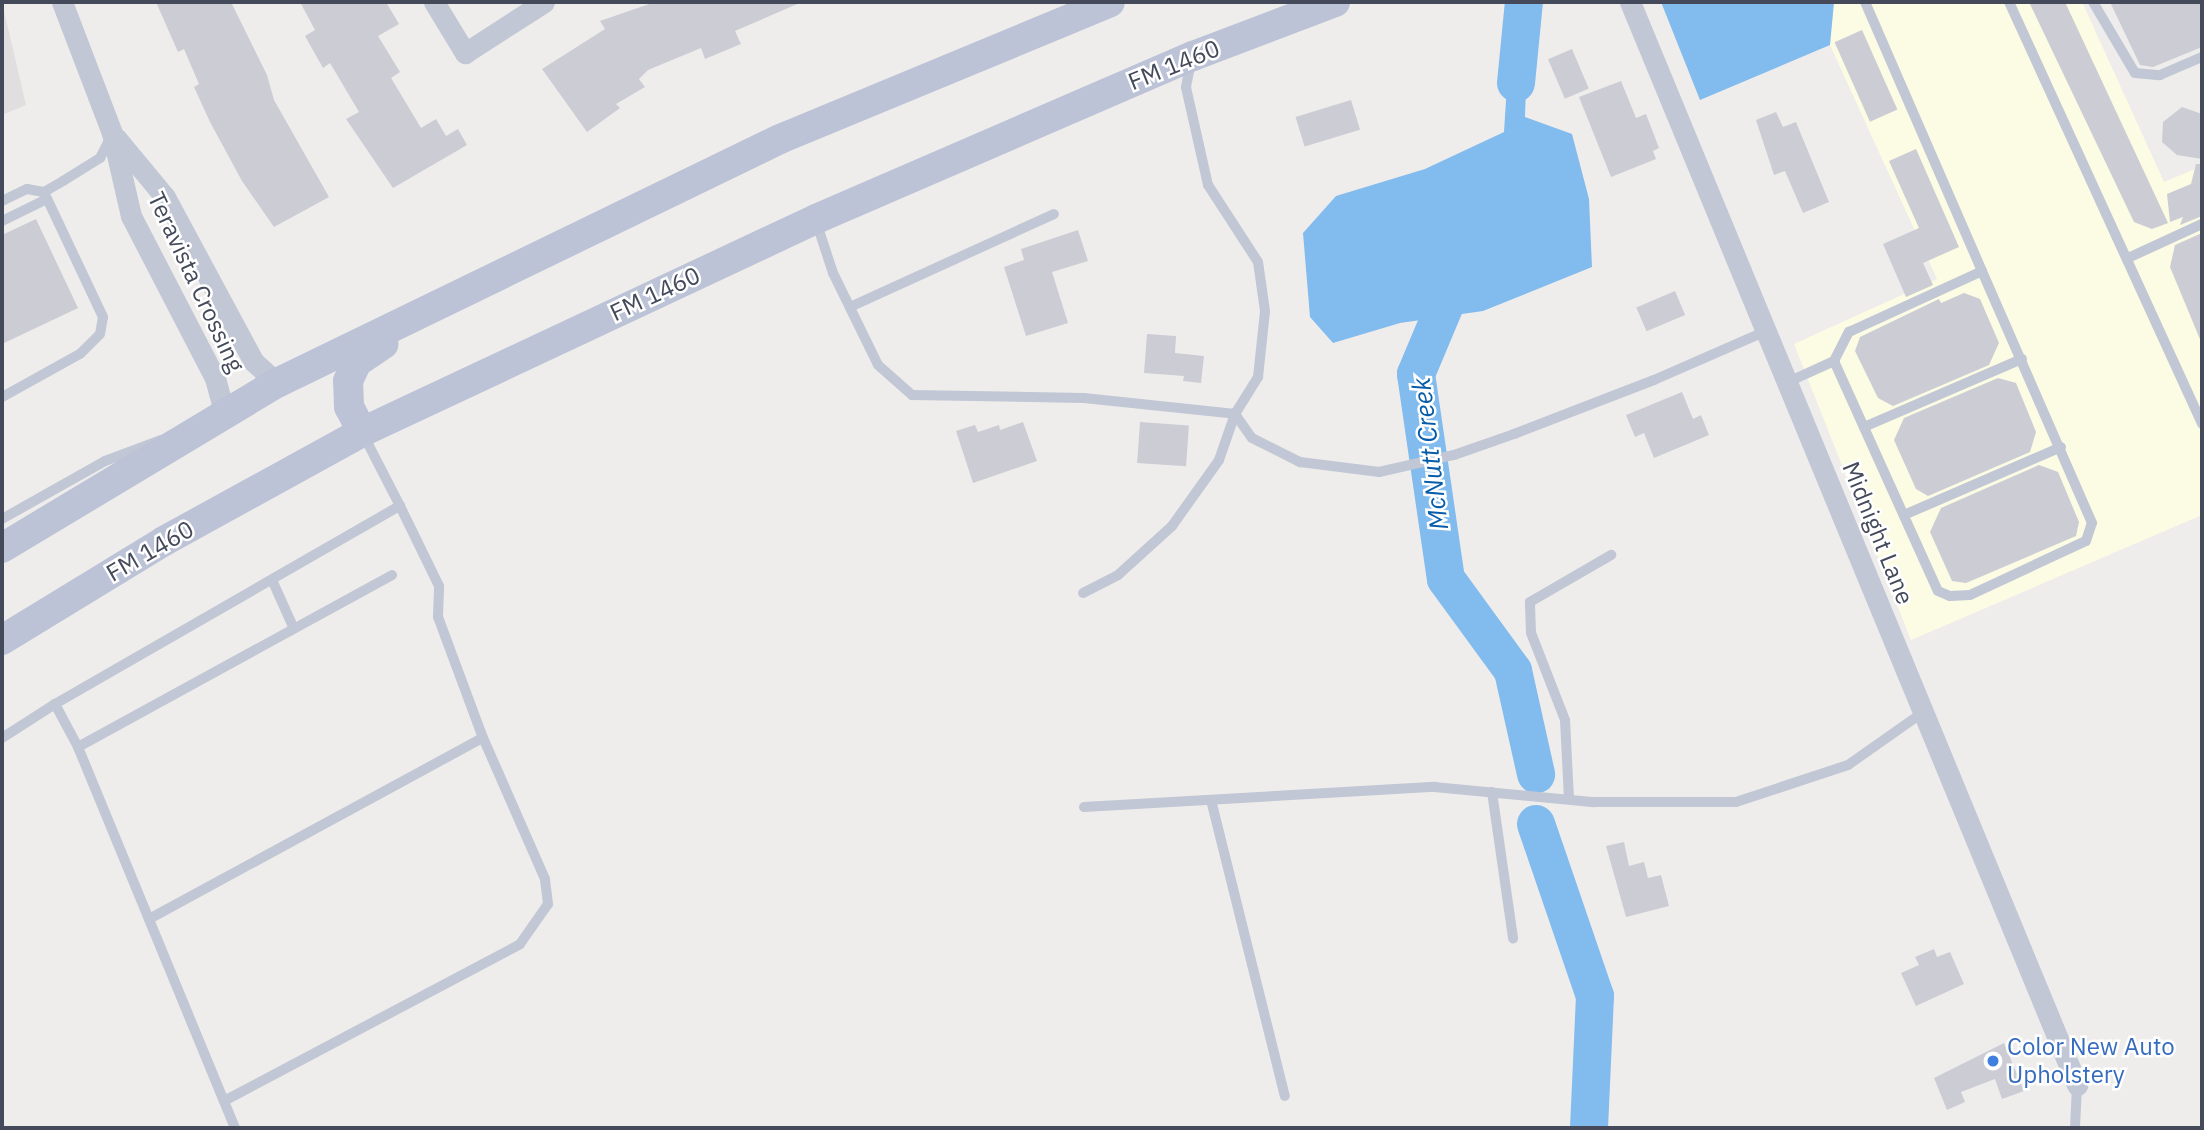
<!DOCTYPE html>
<style>
body{margin:0}
#map{position:relative;width:2204px;height:1130px;overflow:hidden;background:#efedec;font-family:"IBM Plex Sans",sans-serif}
div>[style]{position:absolute}
[style*='--x']{left:calc(var(--x)*1px);top:calc(var(--y)*1px);width:calc(var(--w)*1px);rotate:calc(var(--a)*1deg)}
.commercial>*{inset:0;background:#fcfbe3}
.education>*{inset:0;background:#e0dede}
.water>*{inset:0;background:#82bbee}
.river>*{height:38px;margin:-19px;padding:0 19px;transform-origin:19px;border-radius:19px;background:#82bbee}
.building>*{inset:0;background:#cbccd4;transform-origin:0 0}
.lane>*{height:10px;margin:-5px;padding:0 5px;transform-origin:5px;border-radius:5px;background:#c1c7d4}
.street>*{height:21px;margin:-10.5px;padding:0 10.5px;transform-origin:10.5px;border-radius:10.5px;background:#c1c7d4}
.secondary>*{height:30px;margin:-15px;padding:0 15px;transform-origin:15px;border-radius:15px;background:#bdc3d6}
.dots>*{width:19px;height:19px;translate:-50% -50%;box-sizing:border-box;border:4px solid #fff;border-radius:50%}
span{translate:-50% -50%;white-space:nowrap;text-align:center;line-height:1.15;-webkit-text-stroke:5px #fff;paint-order:stroke}
.street-label{font-size:24px;color:#444a5a}
.shop-label{font-size:24px;color:#366cbe}
.left{translate:0 -50%;text-align:left}
.water-label{font-size:26px;color:#075caa;font-style:italic}
.frame{position:absolute;inset:0;border:4px solid #444a5a;pointer-events:none}
</style>
<div id="map">
<div class="commercial">
<i style="clip-path:polygon(1834px 2px,2082px 2px,2164px 182px,2202px 166px,2202px 515px,1911px 640px,1794px 344px,1937px 279px,1830px 45px)"></i>
</div>
<div class="education">
<i style="clip-path:polygon(2px 2px,26px 105px,2px 115px)"></i>
</div>
<div class="water">
<i style="clip-path:polygon(1661px 2px,1834px 2px,1830px 45px,1700px 100px)"></i>
<i style="clip-path:polygon(1528px 28px,1525px 117px,1572px 134px,1589px 199px,1592px 267px,1483px 311px,1400px 323px,1333px 343px,1310px 317px,1303px 233px,1336px 196px,1425px 169px,1504px 132px,1510px 37px)"></i>
</div>
<div class="river">
<i style="--x:1516;--y:83;--w:81;--a:-84.4"></i>
<i style="--x:1461;--y:267;--w:116;--a:112.8"></i>
<i style="--x:1416;--y:374;--w:207;--a:81.7"></i>
<i style="--x:1446;--y:579;--w:114;--a:53.9"></i>
<i style="--x:1513;--y:671;--w:106;--a:77.4"></i>
<i style="--x:1536;--y:824;--w:182;--a:71.1"></i>
<i style="--x:1595;--y:996;--w:132;--a:92.6"></i>
</div>
<div class="building">
<i style="clip-path:polygon(156px 2px,231px 2px,267px 75px,274px 100px,329px 197px,274px 227px,242px 181px,210px 122px,194px 87px,199px 84px,184px 49px,178px 52px)"></i>
<i style="clip-path:polygon(300px 2px,386px 2px,399px 24px,378px 36px,400px 72px,391px 78px,421px 128px,436px 119px,446px 136px,458px 129px,467px 145px,393px 188px,346px 119px,359px 112px,330px 63px,323px 68px,305px 36px,315px 30px)"></i>
<i style="clip-path:polygon(655px 2px,802px 2px,735px 31px,741px 44px,705px 59px,701px 48px,648px 70px,639px 79px,645px 87px,616px 104px,620px 108px,587px 132px,542px 69px,605px 29px,600px 21px)"></i>
<i style="clip-path:polygon(2029px 2px,2065px 2px,2168px 223px,2152px 229px,2134px 222px)"></i>
<i style="clip-path:polygon(2110px 2px,2202px 2px,2202px 47px,2153px 67px,2140px 65px)"></i>
<i style="left:1862px;top:30px;width:87px;height:30px;rotate:66deg"></i>
<i style="left:1572px;top:49px;width:43px;height:26px;rotate:67deg"></i>
<i style="clip-path:polygon(1621px 81px,1636px 118px,1646px 114px,1659px 148px,1653px 151px,1656px 159px,1611px 177px,1579px 97px)"></i>
<i style="left:1351px;top:100px;width:31px;height:58px;rotate:73deg"></i>
<i style="clip-path:polygon(2182px 107px,2202px 114px,2202px 159px,2177px 155px,2162px 142px,2163px 122px)"></i>
<i style="clip-path:polygon(1776px 112px,1783px 127px,1796px 122px,1829px 202px,1803px 213px,1785px 171px,1774px 175px,1756px 120px)"></i>
<i style="clip-path:polygon(1916px 149px,1959px 247px,1923px 263px,1933px 285px,1906px 297px,1883px 244px,1919px 228px,1889px 161px)"></i>
<i style="clip-path:polygon(2196px 164px,2202px 164px,2202px 216px,2180px 225px,2183px 217px,2170px 222px,2167px 194px,2191px 184px)"></i>
<i style="clip-path:polygon(36px 219px,78px 308px,2px 344px,2px 235px)"></i>
<i style="clip-path:polygon(1078px 230px,1088px 261px,1052px 272px,1068px 323px,1026px 336px,1004px 267px,1024px 260px,1021px 249px)"></i>
<i style="clip-path:polygon(2202px 233px,2202px 344px,2170px 267px,2175px 245px)"></i>
<i style="left:1675px;top:291px;width:26px;height:42px;rotate:67deg"></i>
<i style="clip-path:polygon(1964px 293px,1980px 299px,1999px 343px,1989px 365px,1893px 406px,1878px 398px,1855px 351px,1860px 337px,1939px 299px,1941px 303px)"></i>
<i style="clip-path:polygon(1147px 334px,1176px 336px,1175px 353px,1204px 356px,1201px 383px,1183px 381px,1184px 376px,1144px 373px)"></i>
<i style="clip-path:polygon(1998px 378px,2016px 383px,2036px 432px,2030px 452px,1928px 496px,1916px 489px,1894px 440px,1904px 418px)"></i>
<i style="clip-path:polygon(1682px 392px,1693px 419px,1701px 415px,1709px 435px,1654px 458px,1644px 433px,1635px 437px,1626px 415px)"></i>
<i style="clip-path:polygon(1023px 422px,1037px 461px,973px 483px,956px 431px,975px 425px,978px 432px,999px 425px,1000px 430px)"></i>
<i style="left:1140px;top:422px;width:49px;height:41px;rotate:4deg"></i>
<i style="clip-path:polygon(2039px 465px,2058px 472px,2079px 522px,2076px 536px,1966px 583px,1952px 581px,1930px 532px,1941px 508px)"></i>
<i style="clip-path:polygon(1624px 842px,1629px 866px,1644px 862px,1648px 878px,1661px 875px,1669px 906px,1626px 917px,1606px 846px)"></i>
<i style="clip-path:polygon(1934px 949px,1937px 957px,1950px 952px,1964px 984px,1916px 1006px,1901px 973px,1919px 965px,1915px 957px)"></i>
<i style="clip-path:polygon(2004px 1043px,2024px 1091px,2002px 1099px,1995px 1079px,1961px 1092px,1965px 1102px,1947px 1110px,1934px 1078px)"></i>
</div>
<div class="lane">
<i style="--x:2009;--y:2;--w:464;--a:65.4"></i>
<i style="--x:2093;--y:2;--w:82;--a:59.4"></i>
<i style="--x:2135;--y:73;--w:25;--a:5"></i>
<i style="--x:2160;--y:75;--w:46;--a:-23.2"></i>
<i style="--x:2;--y:201;--w:28;--a:-26"></i>
<i style="--x:27;--y:189;--w:17;--a:10"></i>
<i style="--x:44;--y:192;--w:22;--a:-30"></i>
<i style="--x:63;--y:181;--w:44;--a:-31.9"></i>
<i style="--x:100;--y:158;--w:25;--a:-63"></i>
<i style="--x:2;--y:221;--w:50;--a:-26.1"></i>
<i style="--x:816;--y:221;--w:55;--a:71.9"></i>
<i style="--x:833;--y:273;--w:102;--a:63.9"></i>
<i style="--x:878;--y:365;--w:45;--a:41.4"></i>
<i style="--x:912;--y:395;--w:172;--a:1"></i>
<i style="--x:1084;--y:398;--w:152;--a:6"></i>
<i style="--x:1235;--y:414;--w:29;--a:55"></i>
<i style="--x:1252;--y:438;--w:54;--a:26.6"></i>
<i style="--x:1300;--y:462;--w:80;--a:7.2"></i>
<i style="--x:1379;--y:472;--w:77;--a:-12.8"></i>
<i style="--x:1454;--y:455;--w:64;--a:-19.3"></i>
<i style="--x:1514;--y:434;--w:150;--a:-21.1"></i>
<i style="--x:1654;--y:380;--w:122;--a:-23.6"></i>
<i style="--x:2128;--y:258;--w:81;--a:-24.7"></i>
<i style="--x:850;--y:307;--w:224;--a:-24.5"></i>
<i style="--x:1834;--y:361;--w:252;--a:65.7"></i>
<i style="--x:1938;--y:591;--w:13;--a:23"></i>
<i style="--x:1950;--y:596;--w:20;--a:-3"></i>
<i style="--x:1970;--y:595;--w:128;--a:-25"></i>
<i style="--x:2086;--y:541;--w:19;--a:-72"></i>
<i style="--x:2092;--y:523;--w:275;--a:-113.6"></i>
<i style="--x:1788;--y:382;--w:51;--a:-24.5"></i>
<i style="--x:1834;--y:361;--w:33;--a:-63"></i>
<i style="--x:1849;--y:332;--w:146;--a:-24.6"></i>
<i style="--x:1982;--y:271;--w:293;--a:-113.5"></i>
<i style="--x:2;--y:397;--w:89;--a:-28.9"></i>
<i style="--x:80;--y:354;--w:28;--a:-45"></i>
<i style="--x:100;--y:334;--w:17;--a:-80"></i>
<i style="--x:103;--y:317;--w:138;--a:-115.3"></i>
<i style="--x:1864;--y:427;--w:172;--a:-23.3"></i>
<i style="--x:1904;--y:515;--w:171;--a:-23.4"></i>
<i style="--x:2;--y:519;--w:118;--a:-29.4"></i>
<i style="--x:105;--y:461;--w:60;--a:-20.6"></i>
<i style="--x:273;--y:582;--w:51;--a:65.9"></i>
<i style="--x:1083;--y:593;--w:39;--a:-27"></i>
<i style="--x:1118;--y:575;--w:73;--a:-42.2"></i>
<i style="--x:1172;--y:526;--w:81;--a:-54.5"></i>
<i style="--x:1219;--y:460;--w:49;--a:-70.8"></i>
<i style="--x:1235;--y:414;--w:44;--a:-58.1"></i>
<i style="--x:1258;--y:377;--w:66;--a:-83.9"></i>
<i style="--x:1265;--y:311;--w:49;--a:-98.1"></i>
<i style="--x:1258;--y:262;--w:92;--a:-123"></i>
<i style="--x:1208;--y:185;--w:100;--a:-102.7"></i>
<i style="--x:1186;--y:87;--w:25;--a:-79"></i>
<i style="--x:2;--y:738;--w:63;--a:-32.7"></i>
<i style="--x:78;--y:747;--w:358;--a:-28.7"></i>
<i style="--x:1492;--y:792;--w:148;--a:81.8"></i>
<i style="--x:1569;--y:799;--w:79;--a:-92.9"></i>
<i style="--x:1565;--y:720;--w:93;--a:-111.3"></i>
<i style="--x:1531;--y:633;--w:31;--a:-92"></i>
<i style="--x:1530;--y:602;--w:94;--a:-30.1"></i>
<i style="--x:1211;--y:800;--w:305;--a:76"></i>
<i style="--x:1084;--y:807;--w:351;--a:-3.3"></i>
<i style="--x:1434;--y:787;--w:161;--a:5.4"></i>
<i style="--x:1594;--y:802;--w:142;--a:0"></i>
<i style="--x:1736;--y:802;--w:118;--a:-18.3"></i>
<i style="--x:1848;--y:765;--w:90;--a:-35.1"></i>
<i style="--x:149;--y:919;--w:380;--a:-28.5"></i>
<i style="--x:224;--y:1101;--w:335;--a:-27.9"></i>
<i style="--x:520;--y:944;--w:49;--a:-55"></i>
<i style="--x:548;--y:904;--w:25;--a:-97"></i>
<i style="--x:545;--y:879;--w:154;--a:-113.7"></i>
<i style="--x:483;--y:738;--w:129;--a:-110.4"></i>
<i style="--x:438;--y:617;--w:31;--a:-88"></i>
<i style="--x:439;--y:586;--w:89;--a:-116"></i>
<i style="--x:235;--y:1128;--w:412;--a:-112.4"></i>
<i style="--x:78;--y:747;--w:49;--a:-118.1"></i>
<i style="--x:55;--y:704;--w:398;--a:-29.9"></i>
<i style="--x:400;--y:506;--w:81;--a:-117.2"></i>
<i style="--x:2075;--y:1128;--w:43;--a:-87.3"></i>
</div>
<div class="street">
<i style="--x:62;--y:2;--w:140;--a:69.1"></i>
<i style="--x:112;--y:133;--w:85;--a:77.1"></i>
<i style="--x:131;--y:216;--w:182;--a:62.6"></i>
<i style="--x:215;--y:378;--w:35;--a:75"></i>
<i style="--x:434;--y:2;--w:60;--a:58.7"></i>
<i style="--x:465;--y:53;--w:94;--a:-32.8"></i>
<i style="--x:1630;--y:2;--w:1172;--a:67.57"></i>
<i style="--x:116;--y:138;--w:77;--a:50.3"></i>
<i style="--x:165;--y:197;--w:187;--a:61.7"></i>
<i style="--x:254;--y:362;--w:31;--a:42"></i>
</div>
<div class="secondary">
<i style="--x:362;--y:432;--w:28;--a:-117"></i>
<i style="--x:349;--y:407;--w:26;--a:-92"></i>
<i style="--x:348;--y:381;--w:21;--a:-65"></i>
<i style="--x:357;--y:362;--w:32;--a:-34"></i>
<i style="--x:2;--y:548;--w:321;--a:-31"></i>
<i style="--x:277;--y:383;--w:559;--a:-25.88"></i>
<i style="--x:780;--y:139;--w:357;--a:-22.5"></i>
<i style="--x:2;--y:640;--w:190;--a:-31.4"></i>
<i style="--x:164;--y:541;--w:226;--a:-28.8"></i>
<i style="--x:362;--y:432;--w:501;--a:-25.13"></i>
<i style="--x:816;--y:219;--w:411;--a:-23.4"></i>
<i style="--x:1193;--y:56;--w:152;--a:-20.8"></i>
</div>
<div class="dots">
<i style="left:1993px;top:1061px;background:#3f7fe0"></i>
</div>
<div class="street-label">
<span style="left:1174px;top:65px;rotate:-22deg">FM 1460</span>
<span style="left:196px;top:282px;rotate:65deg">Teravista Crossing</span>
<span style="left:655px;top:294px;rotate:-25deg">FM 1460</span>
<span style="left:1878px;top:533px;rotate:68deg">Midnight Lane</span>
<span style="left:150px;top:551px;rotate:-30deg">FM 1460</span>
</div>
<div class="shop-label">
<span class="left" style="left:2007px;top:1061px">Color New Auto<br>Upholstery</span>
</div>
<div class="water-label">
<span style="left:1430px;top:454px;rotate:-97deg">McNutt Creek</span>
</div>
<div class="frame"></div>
</div>
